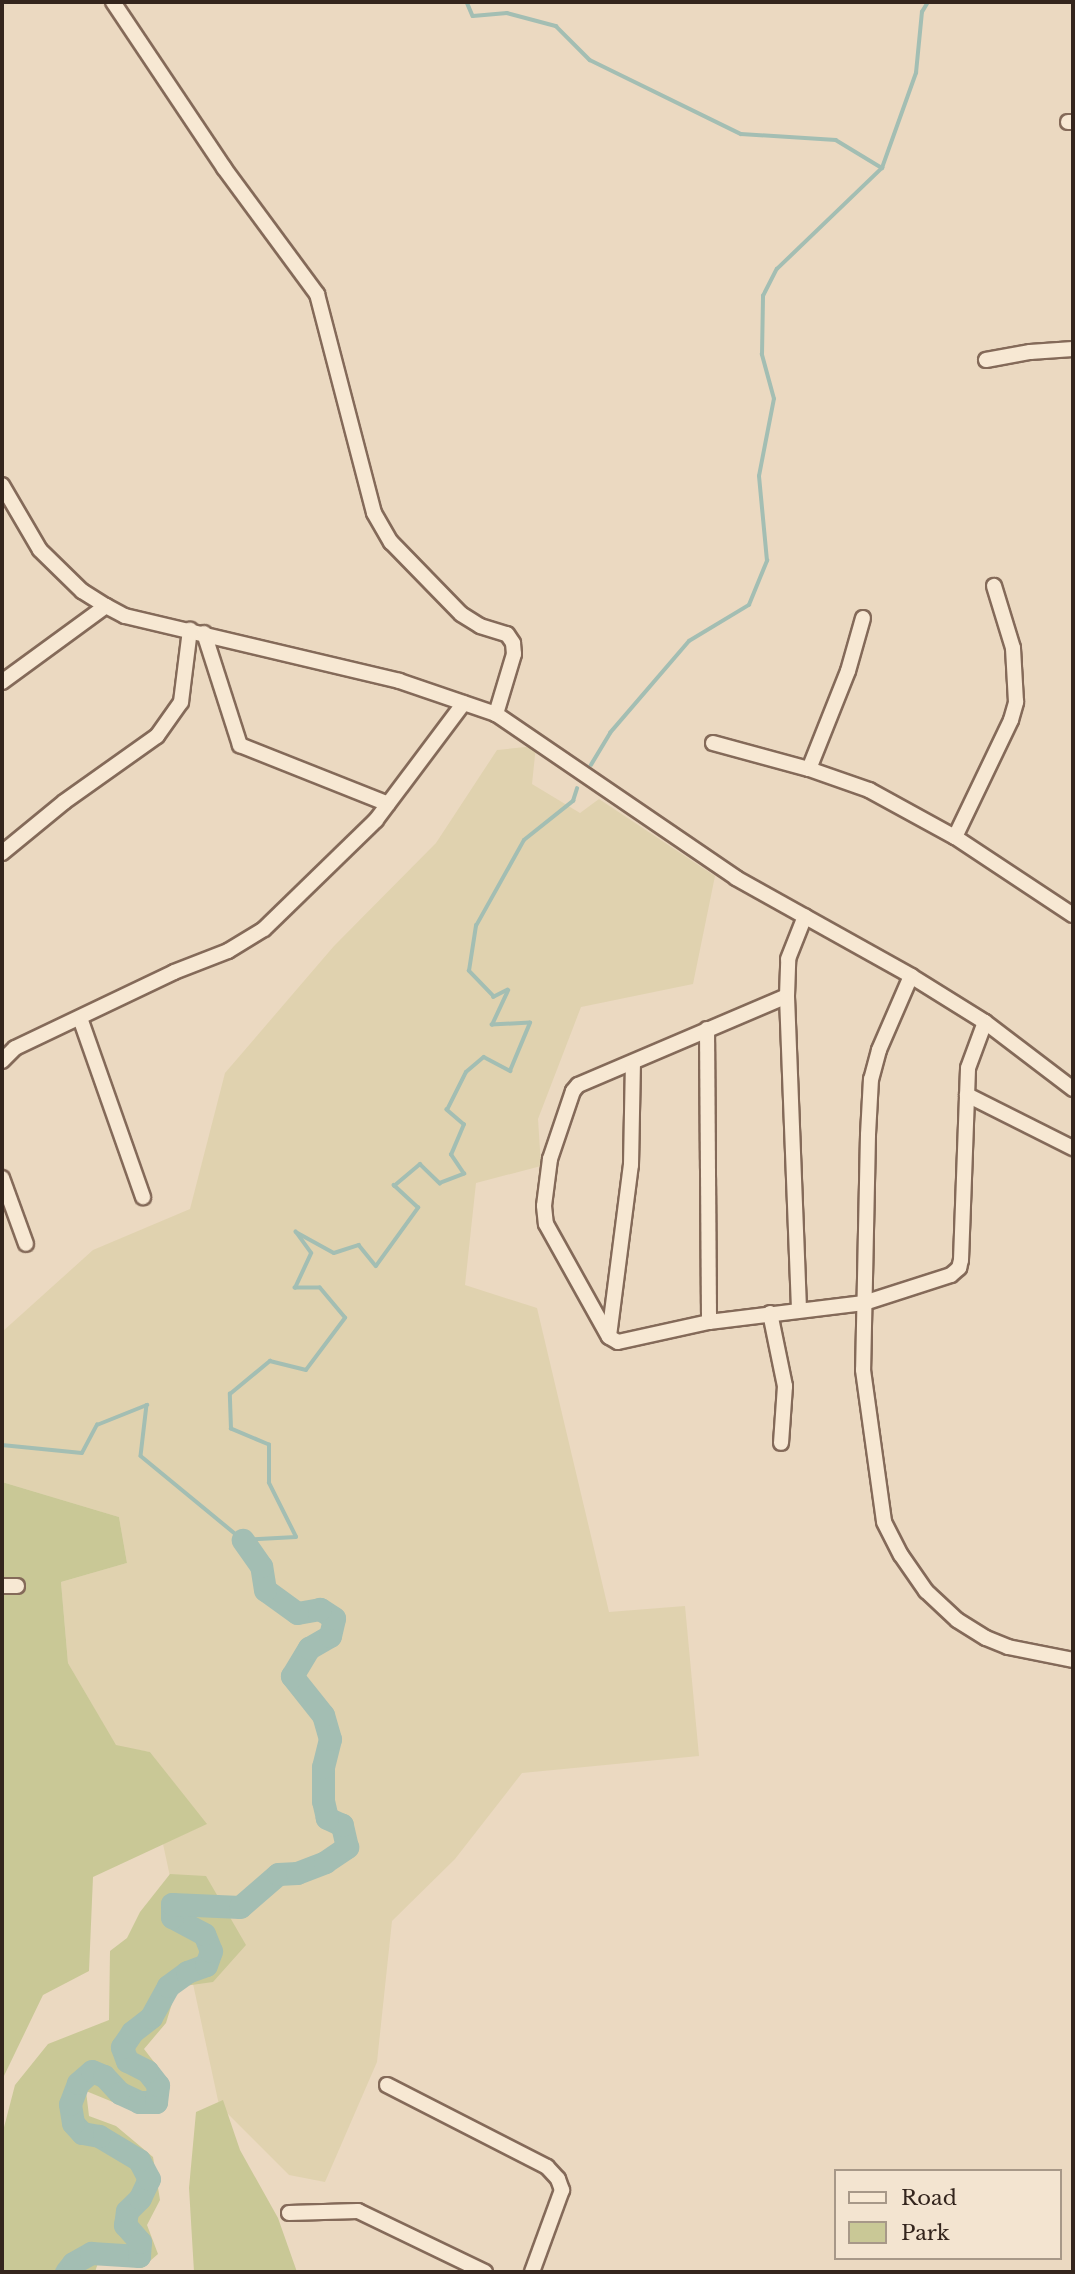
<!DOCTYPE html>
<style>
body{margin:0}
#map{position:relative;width:1075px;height:2274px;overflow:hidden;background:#ebd9c1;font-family:"Libre Baskerville",serif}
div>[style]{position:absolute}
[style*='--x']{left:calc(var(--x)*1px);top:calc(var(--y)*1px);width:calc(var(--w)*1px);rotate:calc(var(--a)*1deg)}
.farmland>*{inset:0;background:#e0d2af}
.green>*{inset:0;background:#c9c896}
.stream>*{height:3.5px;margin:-1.75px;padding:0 1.75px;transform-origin:1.75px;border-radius:1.75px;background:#a3beb3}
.river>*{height:23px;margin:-11.5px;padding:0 11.5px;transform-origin:11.5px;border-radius:11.5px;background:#a3beb3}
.roads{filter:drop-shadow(2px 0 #846a59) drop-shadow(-2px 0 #846a59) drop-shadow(0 2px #846a59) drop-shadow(0 -2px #846a59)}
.minor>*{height:14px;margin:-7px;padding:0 7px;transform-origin:7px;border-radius:7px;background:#f7e8d3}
span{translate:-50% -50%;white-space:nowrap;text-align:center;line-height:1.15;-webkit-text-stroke:5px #f3e4d0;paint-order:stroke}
.frame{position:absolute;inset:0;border:4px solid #34251d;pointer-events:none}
.legend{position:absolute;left:834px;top:2169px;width:228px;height:91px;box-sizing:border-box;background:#f3e4d0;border:2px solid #a79888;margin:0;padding:9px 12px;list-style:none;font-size:21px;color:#34251d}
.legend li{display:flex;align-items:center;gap:14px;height:35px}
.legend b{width:35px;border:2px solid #a79888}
</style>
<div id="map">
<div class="farmland">
<i style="clip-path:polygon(536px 746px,532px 784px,580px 813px,599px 799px,715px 876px,693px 984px,581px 1007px,538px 1119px,541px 1166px,476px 1183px,465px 1285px,537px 1308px,609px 1612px,685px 1606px,699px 1756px,522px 1773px,455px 1859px,392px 1921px,377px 2062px,325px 2182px,289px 2175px,219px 2105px,163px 1844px,206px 1824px,150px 1752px,116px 1746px,68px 1663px,61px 1582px,127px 1563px,119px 1517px,2px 1482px,2px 1332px,93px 1250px,190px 1209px,225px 1073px,334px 946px,436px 843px,497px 750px)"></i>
</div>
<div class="green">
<i style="clip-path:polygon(2px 1482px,119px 1517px,127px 1563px,61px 1582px,68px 1663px,116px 1745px,150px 1752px,207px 1824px,93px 1877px,89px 1971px,43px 1995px,2px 2080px)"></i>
<i style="clip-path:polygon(170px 1874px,206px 1876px,246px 1945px,213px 1982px,177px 1987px,166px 2023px,144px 2049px,161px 2071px,168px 2105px,142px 2114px,86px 2091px,89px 2116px,116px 2126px,153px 2157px,160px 2200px,147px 2225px,158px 2254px,142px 2268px,98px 2263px,95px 2272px,2px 2272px,2px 2135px,15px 2085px,48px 2044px,109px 2020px,110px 1951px,127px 1938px,140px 1912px)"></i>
<i style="clip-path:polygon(223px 2100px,240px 2150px,278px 2218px,297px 2272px,194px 2272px,189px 2188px,196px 2112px)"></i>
</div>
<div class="stream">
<i style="--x:467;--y:2;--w:15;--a:67"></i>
<i style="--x:473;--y:16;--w:34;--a:-5"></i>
<i style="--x:507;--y:13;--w:51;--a:14.9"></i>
<i style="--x:556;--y:26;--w:48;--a:45"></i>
<i style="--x:590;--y:60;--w:168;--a:26.1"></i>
<i style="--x:741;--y:134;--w:95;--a:3.6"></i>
<i style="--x:836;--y:140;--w:54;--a:31.3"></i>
<i style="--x:591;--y:765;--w:37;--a:-59"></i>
<i style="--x:610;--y:733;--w:121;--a:-49.3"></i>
<i style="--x:689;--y:641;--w:70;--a:-31"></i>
<i style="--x:749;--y:605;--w:48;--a:-67.8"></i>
<i style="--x:767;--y:561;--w:85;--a:-95.4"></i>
<i style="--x:759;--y:476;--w:78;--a:-79"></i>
<i style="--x:774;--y:399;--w:46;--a:-105.3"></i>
<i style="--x:762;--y:355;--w:59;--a:-89"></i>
<i style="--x:763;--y:296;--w:30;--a:-63"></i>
<i style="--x:777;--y:269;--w:146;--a:-43.9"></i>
<i style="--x:882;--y:168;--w:101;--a:-70.3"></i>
<i style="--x:916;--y:73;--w:61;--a:-84.4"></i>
<i style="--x:922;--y:12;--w:12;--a:-59"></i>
<i style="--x:2;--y:1445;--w:80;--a:5.7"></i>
<i style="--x:82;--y:1453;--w:32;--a:-62"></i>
<i style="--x:97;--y:1425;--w:54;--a:-21.8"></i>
<i style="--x:147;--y:1405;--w:51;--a:96.7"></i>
<i style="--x:141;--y:1456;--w:132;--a:39.5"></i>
<i style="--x:243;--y:1540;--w:53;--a:-3.2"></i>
<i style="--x:296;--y:1537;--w:60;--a:-116.6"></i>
<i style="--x:269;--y:1483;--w:38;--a:-90"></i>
<i style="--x:269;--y:1445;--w:41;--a:-157.2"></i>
<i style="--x:231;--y:1429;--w:35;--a:-92"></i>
<i style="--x:230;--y:1394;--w:52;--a:-39.5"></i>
<i style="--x:270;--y:1361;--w:37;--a:14"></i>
<i style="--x:306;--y:1370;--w:65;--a:-53.1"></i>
<i style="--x:345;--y:1318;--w:39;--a:-130"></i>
<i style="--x:320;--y:1288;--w:25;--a:180"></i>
<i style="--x:295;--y:1288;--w:38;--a:-65"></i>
<i style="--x:311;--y:1253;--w:26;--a:-126"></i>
<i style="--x:296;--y:1232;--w:43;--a:28.9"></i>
<i style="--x:334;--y:1253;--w:26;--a:-18"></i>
<i style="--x:359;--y:1245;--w:27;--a:51"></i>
<i style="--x:376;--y:1266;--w:72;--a:-54.1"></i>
<i style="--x:418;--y:1208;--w:33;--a:-137"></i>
<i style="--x:394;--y:1186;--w:34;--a:-40"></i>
<i style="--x:420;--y:1164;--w:28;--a:44"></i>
<i style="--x:440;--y:1183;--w:26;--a:-21"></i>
<i style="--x:464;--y:1174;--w:23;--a:-124"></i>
<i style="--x:451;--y:1155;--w:33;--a:-67"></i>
<i style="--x:464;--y:1125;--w:23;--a:-139"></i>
<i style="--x:447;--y:1110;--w:42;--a:-63.4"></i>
<i style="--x:466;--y:1072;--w:23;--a:-40"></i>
<i style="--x:484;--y:1057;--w:30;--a:28"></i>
<i style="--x:510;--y:1071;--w:52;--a:-67.4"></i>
<i style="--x:530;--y:1023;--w:38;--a:177"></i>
<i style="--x:492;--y:1025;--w:38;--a:-65"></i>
<i style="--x:508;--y:990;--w:16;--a:153"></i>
<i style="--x:494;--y:997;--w:36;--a:-134"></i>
<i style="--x:469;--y:971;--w:46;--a:-81.2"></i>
<i style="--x:476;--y:926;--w:98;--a:-60.8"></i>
<i style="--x:524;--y:840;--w:63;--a:-38.5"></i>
<i style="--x:573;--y:801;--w:13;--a:-72"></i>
</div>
<div class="river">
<i style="--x:66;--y:2272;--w:11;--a:-52"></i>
<i style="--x:73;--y:2263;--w:21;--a:-29"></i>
<i style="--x:91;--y:2253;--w:48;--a:3.6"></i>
<i style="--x:139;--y:2256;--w:14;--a:-86"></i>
<i style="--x:140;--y:2242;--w:23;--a:-131"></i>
<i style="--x:125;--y:2225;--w:14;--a:-82"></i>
<i style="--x:127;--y:2211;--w:18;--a:-45"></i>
<i style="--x:140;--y:2198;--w:21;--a:-65"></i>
<i style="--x:149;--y:2179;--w:21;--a:-118"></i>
<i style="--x:139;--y:2160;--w:47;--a:-149"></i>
<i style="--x:99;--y:2136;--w:17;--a:-170"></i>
<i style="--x:82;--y:2133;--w:13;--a:-132"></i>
<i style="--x:73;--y:2123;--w:19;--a:-99"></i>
<i style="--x:70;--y:2104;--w:22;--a:-69"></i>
<i style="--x:78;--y:2083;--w:18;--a:-41"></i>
<i style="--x:92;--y:2071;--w:13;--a:23"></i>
<i style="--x:104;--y:2076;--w:23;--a:47"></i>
<i style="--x:120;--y:2093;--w:21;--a:25"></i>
<i style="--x:139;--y:2102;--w:17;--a:0"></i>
<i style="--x:156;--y:2102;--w:17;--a:-83"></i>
<i style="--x:158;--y:2085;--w:18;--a:-128"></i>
<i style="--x:147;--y:2071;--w:22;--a:-153"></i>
<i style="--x:127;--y:2061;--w:15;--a:-110"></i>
<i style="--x:122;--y:2047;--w:18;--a:-56"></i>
<i style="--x:132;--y:2032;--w:24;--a:-38"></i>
<i style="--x:151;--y:2017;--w:35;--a:-61"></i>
<i style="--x:168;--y:1986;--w:24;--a:-36"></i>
<i style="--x:187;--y:1972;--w:20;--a:-20"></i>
<i style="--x:206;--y:1965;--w:15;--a:-70"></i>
<i style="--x:211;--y:1951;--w:18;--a:-112"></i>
<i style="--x:204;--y:1934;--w:36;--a:-152"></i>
<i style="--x:172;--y:1917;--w:13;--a:-90"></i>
<i style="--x:172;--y:1904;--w:68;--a:2.5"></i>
<i style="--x:240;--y:1907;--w:50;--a:-41"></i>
<i style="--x:278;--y:1874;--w:19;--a:-3"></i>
<i style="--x:297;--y:1873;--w:30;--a:-21"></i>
<i style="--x:325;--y:1862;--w:27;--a:-34"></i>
<i style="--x:347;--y:1847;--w:23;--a:-103"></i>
<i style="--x:342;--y:1825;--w:17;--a:-155"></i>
<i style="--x:327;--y:1818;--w:17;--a:-103"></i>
<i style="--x:323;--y:1801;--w:34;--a:-90"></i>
<i style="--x:323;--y:1767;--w:29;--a:-76"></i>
<i style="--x:330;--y:1739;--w:25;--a:-106"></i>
<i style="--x:323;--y:1715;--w:50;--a:-128.5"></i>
<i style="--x:292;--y:1676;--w:33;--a:-59"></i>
<i style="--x:309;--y:1648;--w:24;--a:-30"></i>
<i style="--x:330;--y:1636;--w:18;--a:-77"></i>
<i style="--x:334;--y:1618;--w:17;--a:-147"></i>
<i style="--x:320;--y:1609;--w:23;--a:170"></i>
<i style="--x:297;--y:1613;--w:39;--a:-144"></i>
<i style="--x:265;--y:1590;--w:24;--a:-99"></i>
<i style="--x:261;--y:1566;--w:32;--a:-125"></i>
</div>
<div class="roads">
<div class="minor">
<i style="--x:113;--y:2;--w:200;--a:56.2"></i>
<i style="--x:224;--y:168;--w:157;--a:53.6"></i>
<i style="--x:317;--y:294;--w:226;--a:75.4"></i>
<i style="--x:374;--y:513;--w:34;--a:60"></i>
<i style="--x:391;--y:542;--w:100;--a:45.8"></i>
<i style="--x:461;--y:614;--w:22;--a:32"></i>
<i style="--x:480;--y:626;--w:28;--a:17"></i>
<i style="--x:507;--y:634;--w:11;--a:56"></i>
<i style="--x:513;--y:643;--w:11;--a:85"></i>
<i style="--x:514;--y:654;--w:63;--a:106.7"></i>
<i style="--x:1068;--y:122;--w:5;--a:0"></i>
<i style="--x:986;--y:360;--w:45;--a:-10.3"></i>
<i style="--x:1030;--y:352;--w:43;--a:-4"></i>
<i style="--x:2;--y:485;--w:75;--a:59.7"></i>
<i style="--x:40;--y:550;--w:59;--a:44.3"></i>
<i style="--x:82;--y:591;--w:28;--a:32"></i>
<i style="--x:106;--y:606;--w:21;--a:28"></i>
<i style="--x:125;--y:616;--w:282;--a:13.3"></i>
<i style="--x:399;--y:681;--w:102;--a:18.8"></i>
<i style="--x:496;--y:714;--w:291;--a:34.3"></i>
<i style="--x:736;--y:878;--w:201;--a:29.2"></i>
<i style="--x:911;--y:976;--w:87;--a:31.9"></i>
<i style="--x:985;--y:1022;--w:111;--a:37.3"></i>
<i style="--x:204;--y:633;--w:118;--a:72.2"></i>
<i style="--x:240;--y:745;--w:159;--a:21.7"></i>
<i style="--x:2;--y:682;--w:129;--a:-36.2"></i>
<i style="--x:713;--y:743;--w:99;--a:15.2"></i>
<i style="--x:809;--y:769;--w:64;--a:19.3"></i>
<i style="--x:869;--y:790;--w:98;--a:28.7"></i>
<i style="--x:955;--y:837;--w:141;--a:33.5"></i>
<i style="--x:809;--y:769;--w:105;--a:-68.3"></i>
<i style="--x:848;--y:671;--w:55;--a:-74.2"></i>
<i style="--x:955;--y:837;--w:130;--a:-64.4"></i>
<i style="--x:1011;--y:720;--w:19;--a:-74"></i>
<i style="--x:1016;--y:702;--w:54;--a:-93.2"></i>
<i style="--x:1013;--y:648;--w:65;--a:-107"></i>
<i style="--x:2;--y:853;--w:80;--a:-39.4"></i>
<i style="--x:64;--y:802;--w:114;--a:-35.4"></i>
<i style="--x:157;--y:736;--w:42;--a:-54.8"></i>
<i style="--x:181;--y:702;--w:73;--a:-82.9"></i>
<i style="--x:911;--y:976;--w:81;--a:113.4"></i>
<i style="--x:879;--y:1050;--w:30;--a:105"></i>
<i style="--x:871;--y:1079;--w:56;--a:93.1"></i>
<i style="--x:868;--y:1135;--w:235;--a:91.2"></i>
<i style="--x:863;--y:1370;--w:153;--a:82.1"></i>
<i style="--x:884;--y:1522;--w:37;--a:63"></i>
<i style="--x:901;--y:1555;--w:44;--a:55.2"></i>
<i style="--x:926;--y:1591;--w:42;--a:43.1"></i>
<i style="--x:957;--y:1620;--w:34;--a:32"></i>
<i style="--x:986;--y:1638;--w:24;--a:22"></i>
<i style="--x:1008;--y:1647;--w:66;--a:11.3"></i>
<i style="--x:787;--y:996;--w:227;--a:156.9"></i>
<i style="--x:578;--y:1085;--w:8;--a:130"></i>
<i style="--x:573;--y:1091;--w:72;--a:108.7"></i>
<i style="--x:550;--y:1159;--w:47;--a:97.3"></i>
<i style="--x:544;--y:1206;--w:18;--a:84"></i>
<i style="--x:546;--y:1224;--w:129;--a:60.9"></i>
<i style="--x:609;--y:1337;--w:10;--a:29"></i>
<i style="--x:618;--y:1342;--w:93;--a:-12.4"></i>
<i style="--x:709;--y:1322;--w:156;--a:-7"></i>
<i style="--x:864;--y:1303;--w:91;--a:-17.8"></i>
<i style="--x:951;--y:1275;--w:11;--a:-41"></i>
<i style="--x:959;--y:1268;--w:8;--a:-76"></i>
<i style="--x:961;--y:1260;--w:192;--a:-87.9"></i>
<i style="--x:968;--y:1068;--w:49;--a:-69.7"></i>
<i style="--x:80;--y:1018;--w:190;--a:70.6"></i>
<i style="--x:707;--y:1029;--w:293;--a:89.6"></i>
<i style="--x:2;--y:1061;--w:18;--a:-45"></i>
<i style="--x:15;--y:1048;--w:176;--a:-25.5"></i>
<i style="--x:174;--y:972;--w:58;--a:-21.3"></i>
<i style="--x:228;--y:951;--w:42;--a:-31.4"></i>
<i style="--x:264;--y:929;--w:156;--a:-44.2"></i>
<i style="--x:376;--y:820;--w:146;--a:-53.1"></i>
<i style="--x:967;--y:1095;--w:119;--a:26.6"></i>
<i style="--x:2;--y:1178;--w:70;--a:70"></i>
<i style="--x:799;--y:1309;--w:313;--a:-92.2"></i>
<i style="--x:787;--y:996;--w:37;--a:-88"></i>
<i style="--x:788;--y:959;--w:46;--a:-68.4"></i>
<i style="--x:770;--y:1313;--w:75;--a:78.4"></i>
<i style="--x:785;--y:1386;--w:57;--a:94"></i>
<i style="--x:609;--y:1336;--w:172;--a:-82.7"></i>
<i style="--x:631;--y:1165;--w:102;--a:-88.9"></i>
<i style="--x:2;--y:1586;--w:15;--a:0"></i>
<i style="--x:387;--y:2085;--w:180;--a:27.1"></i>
<i style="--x:547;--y:2167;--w:16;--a:47"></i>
<i style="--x:558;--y:2179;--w:12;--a:70"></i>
<i style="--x:562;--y:2190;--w:87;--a:110.1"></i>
<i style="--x:289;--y:2213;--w:69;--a:-1.7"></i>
<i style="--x:358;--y:2211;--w:141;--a:25.7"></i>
</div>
</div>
<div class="frame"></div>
<ul class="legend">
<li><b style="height:9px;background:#f7e8d3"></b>Road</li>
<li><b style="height:19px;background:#c9c896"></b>Park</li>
</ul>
</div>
